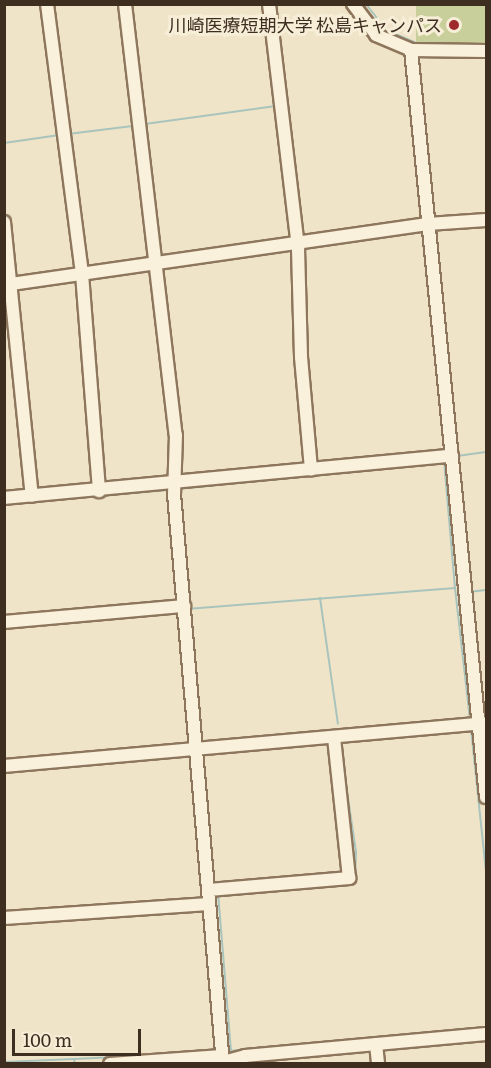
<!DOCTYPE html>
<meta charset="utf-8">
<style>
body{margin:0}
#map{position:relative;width:491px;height:1068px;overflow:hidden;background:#f0e4c8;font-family:Literata,"Noto Sans JP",serif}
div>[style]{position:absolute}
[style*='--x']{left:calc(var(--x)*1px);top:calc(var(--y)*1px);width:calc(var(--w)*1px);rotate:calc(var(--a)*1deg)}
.green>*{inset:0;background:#c9cf9b;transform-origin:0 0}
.stream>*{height:2px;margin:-1px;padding:0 1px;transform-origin:1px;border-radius:1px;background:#a9c4bc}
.roads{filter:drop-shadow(2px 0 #8d765c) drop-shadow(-2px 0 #8d765c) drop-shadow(0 2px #8d765c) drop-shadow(0 -2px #8d765c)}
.minor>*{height:12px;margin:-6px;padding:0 6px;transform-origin:6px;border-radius:6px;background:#faf1dc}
.dots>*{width:16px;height:16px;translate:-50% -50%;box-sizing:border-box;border:3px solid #f7eed8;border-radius:50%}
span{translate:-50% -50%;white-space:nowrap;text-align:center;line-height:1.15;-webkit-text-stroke:6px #f7eed8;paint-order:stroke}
.poi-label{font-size:18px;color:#3d2e20}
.right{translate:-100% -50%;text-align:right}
.frame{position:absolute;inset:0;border:6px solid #3d2e20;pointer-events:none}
.scale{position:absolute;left:12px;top:1029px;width:129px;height:27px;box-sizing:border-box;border:3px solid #3d2e20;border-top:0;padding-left:8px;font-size:18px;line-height:21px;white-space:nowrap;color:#3d2e20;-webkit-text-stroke:4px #f7eed8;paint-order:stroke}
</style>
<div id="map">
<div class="green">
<i style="left:416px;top:5px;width:70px;height:38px"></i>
</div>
<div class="stream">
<i style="--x:119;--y:4;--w:232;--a:83.3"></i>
<i style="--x:366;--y:4;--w:33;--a:52"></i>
<i style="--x:386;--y:30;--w:38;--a:23"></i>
<i style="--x:453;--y:45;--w:33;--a:-2"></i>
<i style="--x:408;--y:84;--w:138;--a:84.6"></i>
<i style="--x:145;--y:124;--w:132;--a:-7.8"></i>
<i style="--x:68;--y:134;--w:65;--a:-7"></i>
<i style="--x:58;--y:137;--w:135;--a:82.8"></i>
<i style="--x:4;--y:143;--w:56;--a:-8.3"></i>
<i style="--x:422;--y:230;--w:222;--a:84.1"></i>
<i style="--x:76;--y:280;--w:29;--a:84"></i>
<i style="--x:457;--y:456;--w:29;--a:-8"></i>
<i style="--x:444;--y:460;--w:128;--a:85.1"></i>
<i style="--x:178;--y:489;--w:267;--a:-5.6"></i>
<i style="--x:17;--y:503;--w:154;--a:-4.9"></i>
<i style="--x:468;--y:592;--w:18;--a:-6"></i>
<i style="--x:320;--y:598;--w:127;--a:81.9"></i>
<i style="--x:187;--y:609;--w:269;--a:-4.5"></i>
<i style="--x:455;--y:588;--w:133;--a:83.5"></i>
<i style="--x:471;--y:729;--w:144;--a:84"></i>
<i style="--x:343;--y:764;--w:89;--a:81.6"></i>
<i style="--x:356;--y:852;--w:30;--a:92"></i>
<i style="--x:355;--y:882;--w:3;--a:162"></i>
<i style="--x:218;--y:893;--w:159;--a:85.3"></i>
<i style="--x:229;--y:1051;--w:258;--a:-5.1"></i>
<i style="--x:74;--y:1059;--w:84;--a:-2.7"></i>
<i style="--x:4;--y:1062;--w:70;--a:-2.5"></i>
<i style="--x:74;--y:1059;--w:5;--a:79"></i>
</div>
<div class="roads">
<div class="minor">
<i style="--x:47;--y:4;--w:272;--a:82.6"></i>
<i style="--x:82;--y:274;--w:218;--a:85.5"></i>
<i style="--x:125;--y:4;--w:434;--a:83.3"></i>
<i style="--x:176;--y:435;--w:59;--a:91.9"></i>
<i style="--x:174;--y:494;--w:572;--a:85.09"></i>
<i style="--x:269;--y:4;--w:247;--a:83.2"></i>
<i style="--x:298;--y:249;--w:108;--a:88.4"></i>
<i style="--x:301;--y:357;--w:113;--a:84.9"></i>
<i style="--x:353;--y:4;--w:39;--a:53"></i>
<i style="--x:376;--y:35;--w:38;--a:23"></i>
<i style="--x:411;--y:50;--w:75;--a:0.8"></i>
<i style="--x:411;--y:50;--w:751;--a:84.27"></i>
<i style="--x:4;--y:222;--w:275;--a:84.2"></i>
<i style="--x:4;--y:285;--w:428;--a:-8.2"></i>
<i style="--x:428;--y:224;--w:58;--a:-3.9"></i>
<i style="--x:4;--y:498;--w:450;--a:-5.4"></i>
<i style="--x:4;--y:622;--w:181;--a:-5.1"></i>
<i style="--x:4;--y:766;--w:482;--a:-5.1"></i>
<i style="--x:209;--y:890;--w:141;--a:-4.9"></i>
<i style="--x:349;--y:878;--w:141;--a:-96.1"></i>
<i style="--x:4;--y:918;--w:205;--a:-3.9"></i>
<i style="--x:376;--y:1044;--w:20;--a:84"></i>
<i style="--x:223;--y:1062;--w:23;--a:-15"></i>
<i style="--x:245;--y:1056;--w:242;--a:-5.2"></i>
<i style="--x:110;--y:1064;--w:112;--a:-4.1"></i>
</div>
</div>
<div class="dots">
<i style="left:454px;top:25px;background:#9e2a2b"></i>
</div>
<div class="poi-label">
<span class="right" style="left:442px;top:25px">川崎医療短期大学 松島キャンパス</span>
</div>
<div class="frame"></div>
<div class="scale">100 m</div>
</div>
